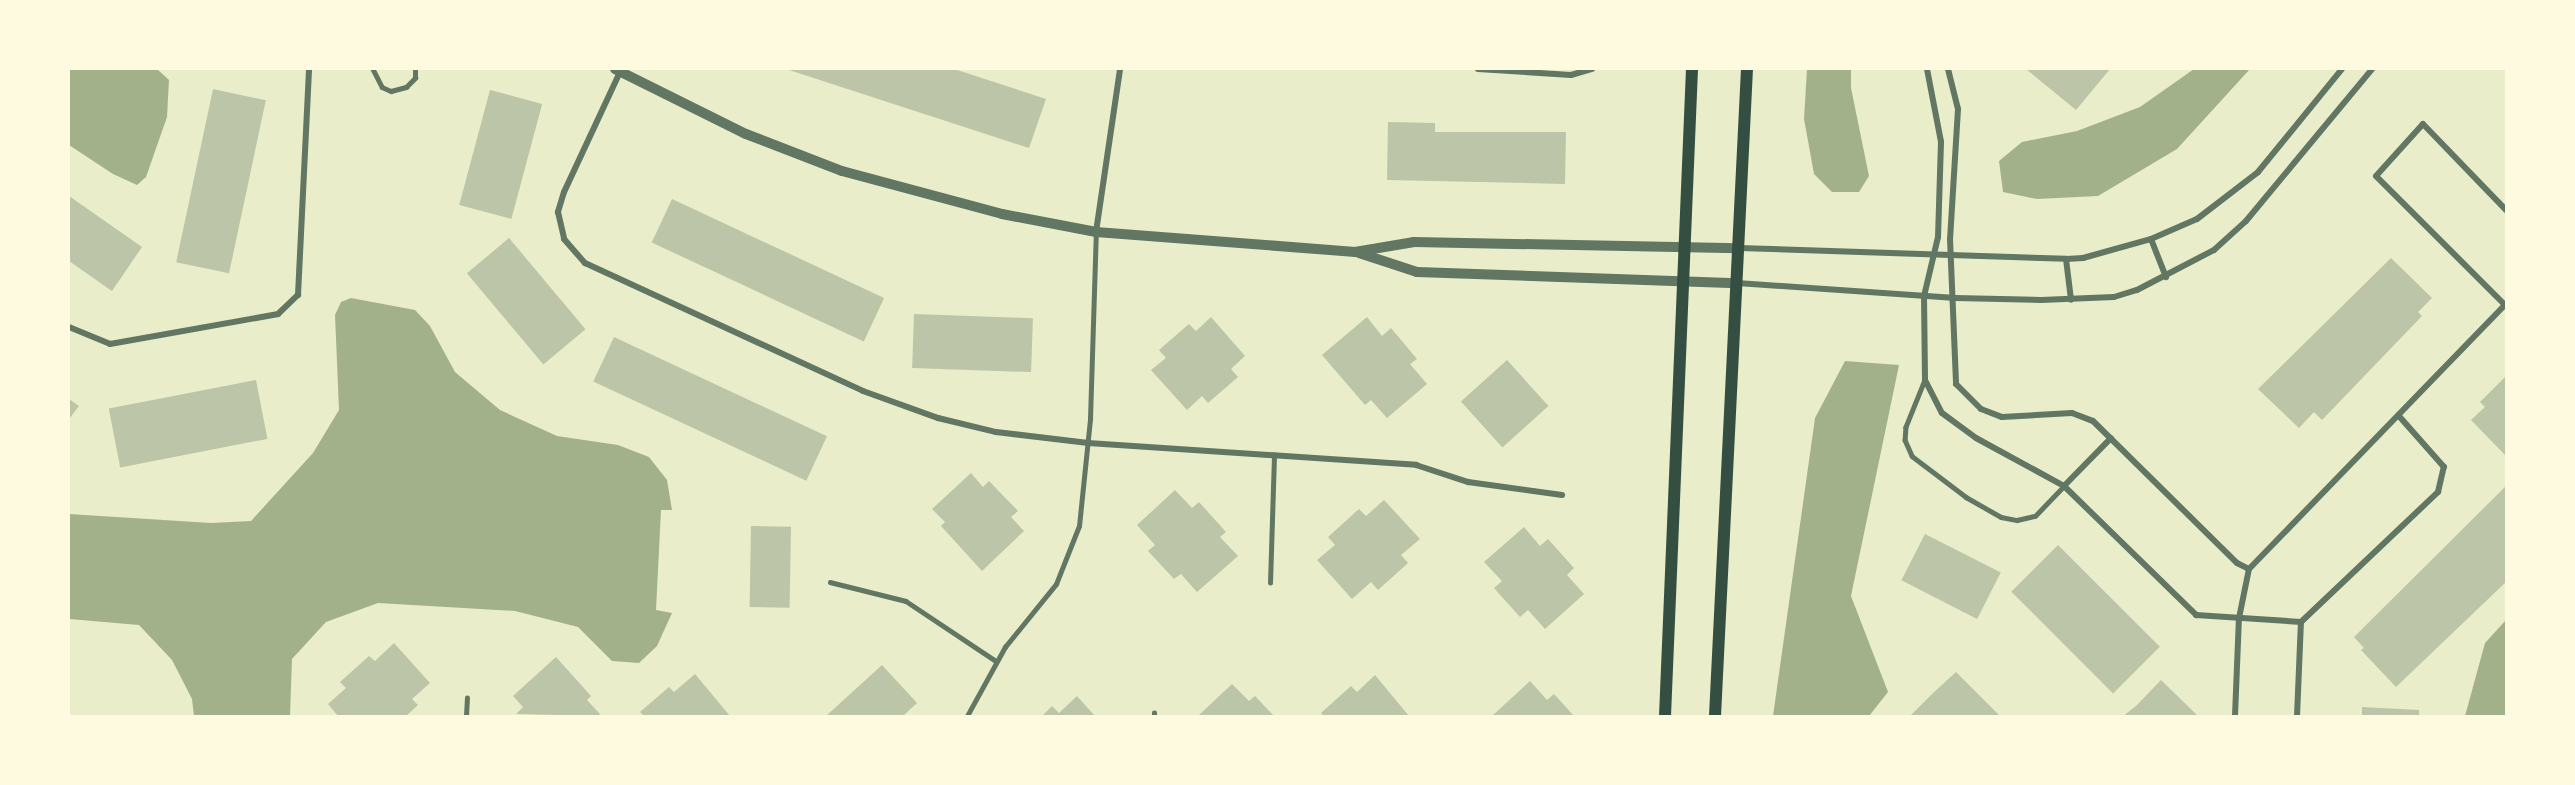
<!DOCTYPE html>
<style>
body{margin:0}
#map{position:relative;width:2575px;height:785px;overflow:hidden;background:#e9edc9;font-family:"Titillium Web",sans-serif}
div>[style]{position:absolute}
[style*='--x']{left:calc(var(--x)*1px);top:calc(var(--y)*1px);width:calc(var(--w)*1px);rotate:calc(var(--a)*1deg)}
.water>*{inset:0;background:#a3b18a}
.building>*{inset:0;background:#bcc5a7;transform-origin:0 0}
.service>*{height:4.5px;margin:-2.25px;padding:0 2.25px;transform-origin:2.25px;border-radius:2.25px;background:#617663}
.minor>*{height:6px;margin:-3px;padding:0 3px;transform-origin:3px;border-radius:3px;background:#617663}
.tertiary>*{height:10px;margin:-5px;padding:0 5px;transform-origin:5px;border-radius:5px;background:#617663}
.secondary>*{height:12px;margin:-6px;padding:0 6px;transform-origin:6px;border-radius:6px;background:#344e41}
span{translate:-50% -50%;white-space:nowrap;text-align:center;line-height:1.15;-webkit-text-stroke:5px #fefae0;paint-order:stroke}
.frame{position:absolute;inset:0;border:70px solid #fefae0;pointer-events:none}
</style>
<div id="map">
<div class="water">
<i style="clip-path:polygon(69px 69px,157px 69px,169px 80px,167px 117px,146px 177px,137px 185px,113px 174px,69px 145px)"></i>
<i style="clip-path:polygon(1807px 69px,1851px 69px,1851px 88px,1869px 176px,1859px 192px,1832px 192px,1814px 174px,1804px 119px)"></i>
<i style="clip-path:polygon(2194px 69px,2250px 69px,2177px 149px,2098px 196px,2037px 199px,2003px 192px,1999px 161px,2022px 142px,2077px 131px,2140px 107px)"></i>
<i style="clip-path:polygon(351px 298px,415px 310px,430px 326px,455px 372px,500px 410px,557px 436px,618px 445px,649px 457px,667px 480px,672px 510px,661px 510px,656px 610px,672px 613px,657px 646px,639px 663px,612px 661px,578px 627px,515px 611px,378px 603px,326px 622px,292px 659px,290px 716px,194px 716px,192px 699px,172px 660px,139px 625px,69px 619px,69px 514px,211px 523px,251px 521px,313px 453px,339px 410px,335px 315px,341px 302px)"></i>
<i style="clip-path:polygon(1845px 361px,1899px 365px,1851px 596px,1888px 692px,1869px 716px,1773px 716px,1815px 418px)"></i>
<i style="clip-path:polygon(2506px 620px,2506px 716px,2465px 716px,2485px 643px)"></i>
</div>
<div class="building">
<i style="clip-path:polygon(786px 69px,954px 69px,1046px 99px,1029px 148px)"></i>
<i style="clip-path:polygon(2026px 69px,2110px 69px,2076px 110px)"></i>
<i style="left:213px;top:89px;width:54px;height:177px;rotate:12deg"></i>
<i style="left:490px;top:90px;width:54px;height:119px;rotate:15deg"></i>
<i style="clip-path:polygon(1388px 122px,1435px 123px,1435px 132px,1566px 132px,1565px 184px,1387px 180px)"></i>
<i style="clip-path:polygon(69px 196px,142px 247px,112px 291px,69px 261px)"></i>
<i style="left:672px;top:199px;width:234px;height:48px;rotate:25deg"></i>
<i style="left:509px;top:238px;width:119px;height:55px;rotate:50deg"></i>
<i style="clip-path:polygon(2391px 258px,2432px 298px,2418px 312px,2422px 316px,2322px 420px,2314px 412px,2299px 428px,2258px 389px)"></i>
<i style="left:914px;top:314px;width:119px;height:54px;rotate:2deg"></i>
<i style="clip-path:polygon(1211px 317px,1245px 356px,1231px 369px,1238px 377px,1208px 403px,1202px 396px,1187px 410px,1151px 370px,1166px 358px,1159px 350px,1189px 324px,1196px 331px)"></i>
<i style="clip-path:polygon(1367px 317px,1382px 336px,1391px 328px,1417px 359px,1410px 364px,1427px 384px,1387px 418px,1371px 400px,1365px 405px,1322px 355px)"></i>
<i style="left:614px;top:337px;width:235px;height:49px;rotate:25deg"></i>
<i style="left:1507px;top:360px;width:62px;height:62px;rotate:48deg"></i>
<i style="clip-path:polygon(2506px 376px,2506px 456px,2471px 420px,2485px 407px,2480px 402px)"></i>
<i style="left:256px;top:380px;width:60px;height:150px;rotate:79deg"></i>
<i style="clip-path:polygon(69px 399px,79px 406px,69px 419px)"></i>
<i style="clip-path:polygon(971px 473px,983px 487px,989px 481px,1018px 511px,1011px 517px,1024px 531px,982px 571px,941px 526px,945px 522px,932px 509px)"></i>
<i style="clip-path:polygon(2506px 486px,2506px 582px,2396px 687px,2361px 650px,2364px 648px,2354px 637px)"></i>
<i style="clip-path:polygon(1175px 490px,1192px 508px,1199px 502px,1226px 532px,1220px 537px,1238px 556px,1197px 592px,1181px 574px,1174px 579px,1148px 551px,1155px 545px,1137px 525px)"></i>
<i style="clip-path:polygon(1384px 500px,1420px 539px,1401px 555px,1408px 563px,1378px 590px,1371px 582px,1352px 599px,1317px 560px,1335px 545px,1328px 537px,1359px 509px,1366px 516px)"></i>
<i style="left:751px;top:526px;width:40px;height:81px;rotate:1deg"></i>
<i style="clip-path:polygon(1524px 527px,1540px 546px,1548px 539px,1574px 568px,1567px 575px,1584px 594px,1545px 629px,1528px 610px,1520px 617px,1494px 588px,1502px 581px,1484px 562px)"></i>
<i style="left:1925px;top:534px;width:85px;height:52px;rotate:27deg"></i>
<i style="left:2058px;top:545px;width:144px;height:66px;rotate:45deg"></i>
<i style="clip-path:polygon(394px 643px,430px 683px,412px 699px,418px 705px,406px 716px,338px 716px,328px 704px,346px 688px,340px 682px,369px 656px,375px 661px)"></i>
<i style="clip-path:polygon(556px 657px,591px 696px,587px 700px,600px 714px,598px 716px,516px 714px,523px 707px,513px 696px)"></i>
<i style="clip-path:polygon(882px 665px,917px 703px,903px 716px,826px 716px)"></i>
<i style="clip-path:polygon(1956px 672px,2000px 716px,1910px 716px,1932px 694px)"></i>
<i style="clip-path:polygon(695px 674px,730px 716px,644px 716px,640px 712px,669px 687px,674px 692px)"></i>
<i style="clip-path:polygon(1375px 675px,1409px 716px,1324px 716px,1321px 713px,1351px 686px,1357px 692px)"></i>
<i style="clip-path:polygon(2161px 680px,2198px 716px,2123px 716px,2136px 706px)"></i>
<i style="clip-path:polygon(1530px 681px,1547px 700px,1554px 694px,1574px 716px,1492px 716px)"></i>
<i style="clip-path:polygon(1232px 684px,1249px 701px,1255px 696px,1274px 716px,1198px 716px)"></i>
<i style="clip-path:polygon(1077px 696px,1095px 716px,1042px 716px,1052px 706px,1059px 713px)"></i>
<i style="clip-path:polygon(2362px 707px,2419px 710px,2419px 716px,2362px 716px)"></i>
</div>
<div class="service">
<i style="--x:373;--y:69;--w:20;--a:63"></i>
<i style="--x:382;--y:87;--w:10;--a:24"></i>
<i style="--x:391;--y:91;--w:16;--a:-15"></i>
<i style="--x:406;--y:87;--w:13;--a:-45"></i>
<i style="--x:415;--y:78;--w:9;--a:-90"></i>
<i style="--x:1925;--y:380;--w:51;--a:112"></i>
<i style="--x:1906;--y:427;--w:13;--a:94"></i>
<i style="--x:1905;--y:440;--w:17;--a:66"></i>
<i style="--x:1912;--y:456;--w:68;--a:37.2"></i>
<i style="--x:1966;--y:497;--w:40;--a:29.7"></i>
<i style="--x:2001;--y:517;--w:16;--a:11"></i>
<i style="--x:2017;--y:520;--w:18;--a:-13"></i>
<i style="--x:2035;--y:516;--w:42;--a:-46"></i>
<i style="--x:830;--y:582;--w:78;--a:14"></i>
<i style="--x:906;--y:601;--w:108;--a:33.7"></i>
<i style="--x:1270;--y:583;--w:128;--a:-88.2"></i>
<i style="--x:466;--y:716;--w:18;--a:-87"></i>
<i style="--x:967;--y:716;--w:79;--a:-61.2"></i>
<i style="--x:1005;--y:647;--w:81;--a:-51"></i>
<i style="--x:1056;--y:584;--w:62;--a:-68.4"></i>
<i style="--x:1079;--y:526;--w:108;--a:-84.1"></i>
<i style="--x:1090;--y:419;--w:187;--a:-88.2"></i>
<i style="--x:1154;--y:716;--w:3;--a:-90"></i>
</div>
<div class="minor">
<i style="--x:1478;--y:69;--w:93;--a:3.7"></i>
<i style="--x:1571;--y:75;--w:22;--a:-16"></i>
<i style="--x:1927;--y:69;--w:74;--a:79.1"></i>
<i style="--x:1941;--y:142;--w:95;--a:91.8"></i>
<i style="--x:1938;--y:237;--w:61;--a:103.3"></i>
<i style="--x:1924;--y:296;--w:84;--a:89.3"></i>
<i style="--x:1925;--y:380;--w:37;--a:63"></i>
<i style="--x:1942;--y:413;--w:42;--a:36.3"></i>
<i style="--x:1976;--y:438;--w:100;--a:28.6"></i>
<i style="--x:2064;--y:486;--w:185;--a:44.3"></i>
<i style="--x:2196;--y:615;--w:105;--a:3.8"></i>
<i style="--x:2301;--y:622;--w:189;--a:-43.5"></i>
<i style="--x:2438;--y:492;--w:26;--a:-77"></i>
<i style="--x:2444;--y:467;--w:69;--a:-131.5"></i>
<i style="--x:1948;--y:69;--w:41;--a:76"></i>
<i style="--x:1958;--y:109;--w:130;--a:93.5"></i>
<i style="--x:1950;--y:239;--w:145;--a:87.6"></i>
<i style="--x:1956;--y:384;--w:35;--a:45"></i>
<i style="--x:1981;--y:409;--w:22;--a:21"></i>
<i style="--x:2002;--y:417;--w:70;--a:-3.3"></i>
<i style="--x:2072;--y:413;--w:22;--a:21"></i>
<i style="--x:2093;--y:421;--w:202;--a:44.6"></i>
<i style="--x:2237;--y:563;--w:13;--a:27"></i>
<i style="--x:620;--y:72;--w:132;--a:115"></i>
<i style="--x:564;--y:192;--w:21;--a:107"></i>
<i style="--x:558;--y:212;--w:28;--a:77"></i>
<i style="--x:564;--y:239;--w:32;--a:49"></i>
<i style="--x:585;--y:263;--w:306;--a:24.7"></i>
<i style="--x:863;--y:391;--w:80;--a:19.8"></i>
<i style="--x:938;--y:418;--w:60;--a:13.6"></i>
<i style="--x:996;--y:432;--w:93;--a:6.8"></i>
<i style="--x:1088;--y:443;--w:329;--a:3.8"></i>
<i style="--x:1416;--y:465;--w:55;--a:18.1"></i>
<i style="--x:1468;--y:482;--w:95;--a:7.9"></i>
<i style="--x:1096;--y:232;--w:165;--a:-81.6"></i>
<i style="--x:2151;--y:239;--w:41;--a:68.5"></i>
<i style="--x:1739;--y:248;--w:327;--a:1.9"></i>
<i style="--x:2066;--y:259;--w:17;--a:-3"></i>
<i style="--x:2083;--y:258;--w:71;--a:-15.6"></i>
<i style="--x:2151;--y:239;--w:50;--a:-23.5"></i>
<i style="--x:2197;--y:219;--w:77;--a:-37.6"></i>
<i style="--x:2258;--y:172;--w:133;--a:-50.8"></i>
<i style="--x:2066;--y:259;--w:41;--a:83"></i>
<i style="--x:1737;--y:283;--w:219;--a:3.9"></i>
<i style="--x:1955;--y:298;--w:86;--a:1.3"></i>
<i style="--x:2041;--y:300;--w:73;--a:-2.4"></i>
<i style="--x:2114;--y:297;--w:24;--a:-17"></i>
<i style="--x:2137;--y:290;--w:87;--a:-27.5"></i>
<i style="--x:2214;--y:250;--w:43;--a:-42.2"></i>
<i style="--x:2246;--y:221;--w:197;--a:-50.3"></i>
<i style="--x:2505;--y:305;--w:182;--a:-135"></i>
<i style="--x:2376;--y:176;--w:70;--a:-47.9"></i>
<i style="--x:2423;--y:124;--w:120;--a:46"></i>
<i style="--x:69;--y:327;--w:44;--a:22.5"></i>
<i style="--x:110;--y:344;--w:171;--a:-10.1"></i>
<i style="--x:278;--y:314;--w:28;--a:-44"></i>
<i style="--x:298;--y:295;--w:226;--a:-87.2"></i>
<i style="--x:2064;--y:486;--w:67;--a:-45.6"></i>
<i style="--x:2235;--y:716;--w:98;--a:-87.7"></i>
<i style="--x:2239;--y:618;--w:50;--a:-78.5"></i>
<i style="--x:2249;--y:569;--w:369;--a:-45.9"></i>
<i style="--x:2297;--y:716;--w:94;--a:-87.6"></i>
</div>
<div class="tertiary">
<i style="--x:615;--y:69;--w:146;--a:26.4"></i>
<i style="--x:746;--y:134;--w:103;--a:21.1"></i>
<i style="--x:842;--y:171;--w:166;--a:15"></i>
<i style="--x:1002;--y:214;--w:96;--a:10.8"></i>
<i style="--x:1096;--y:232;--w:260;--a:4.4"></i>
<i style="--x:1355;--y:252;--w:60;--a:-9.6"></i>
<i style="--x:1414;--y:242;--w:325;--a:1.1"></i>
<i style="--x:1359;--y:253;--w:61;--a:18.1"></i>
<i style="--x:1417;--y:272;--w:320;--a:2"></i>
</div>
<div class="secondary">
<i style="--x:1665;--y:716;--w:648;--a:-87.61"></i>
<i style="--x:1715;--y:716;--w:648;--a:-87.17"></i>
</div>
<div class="frame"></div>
</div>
